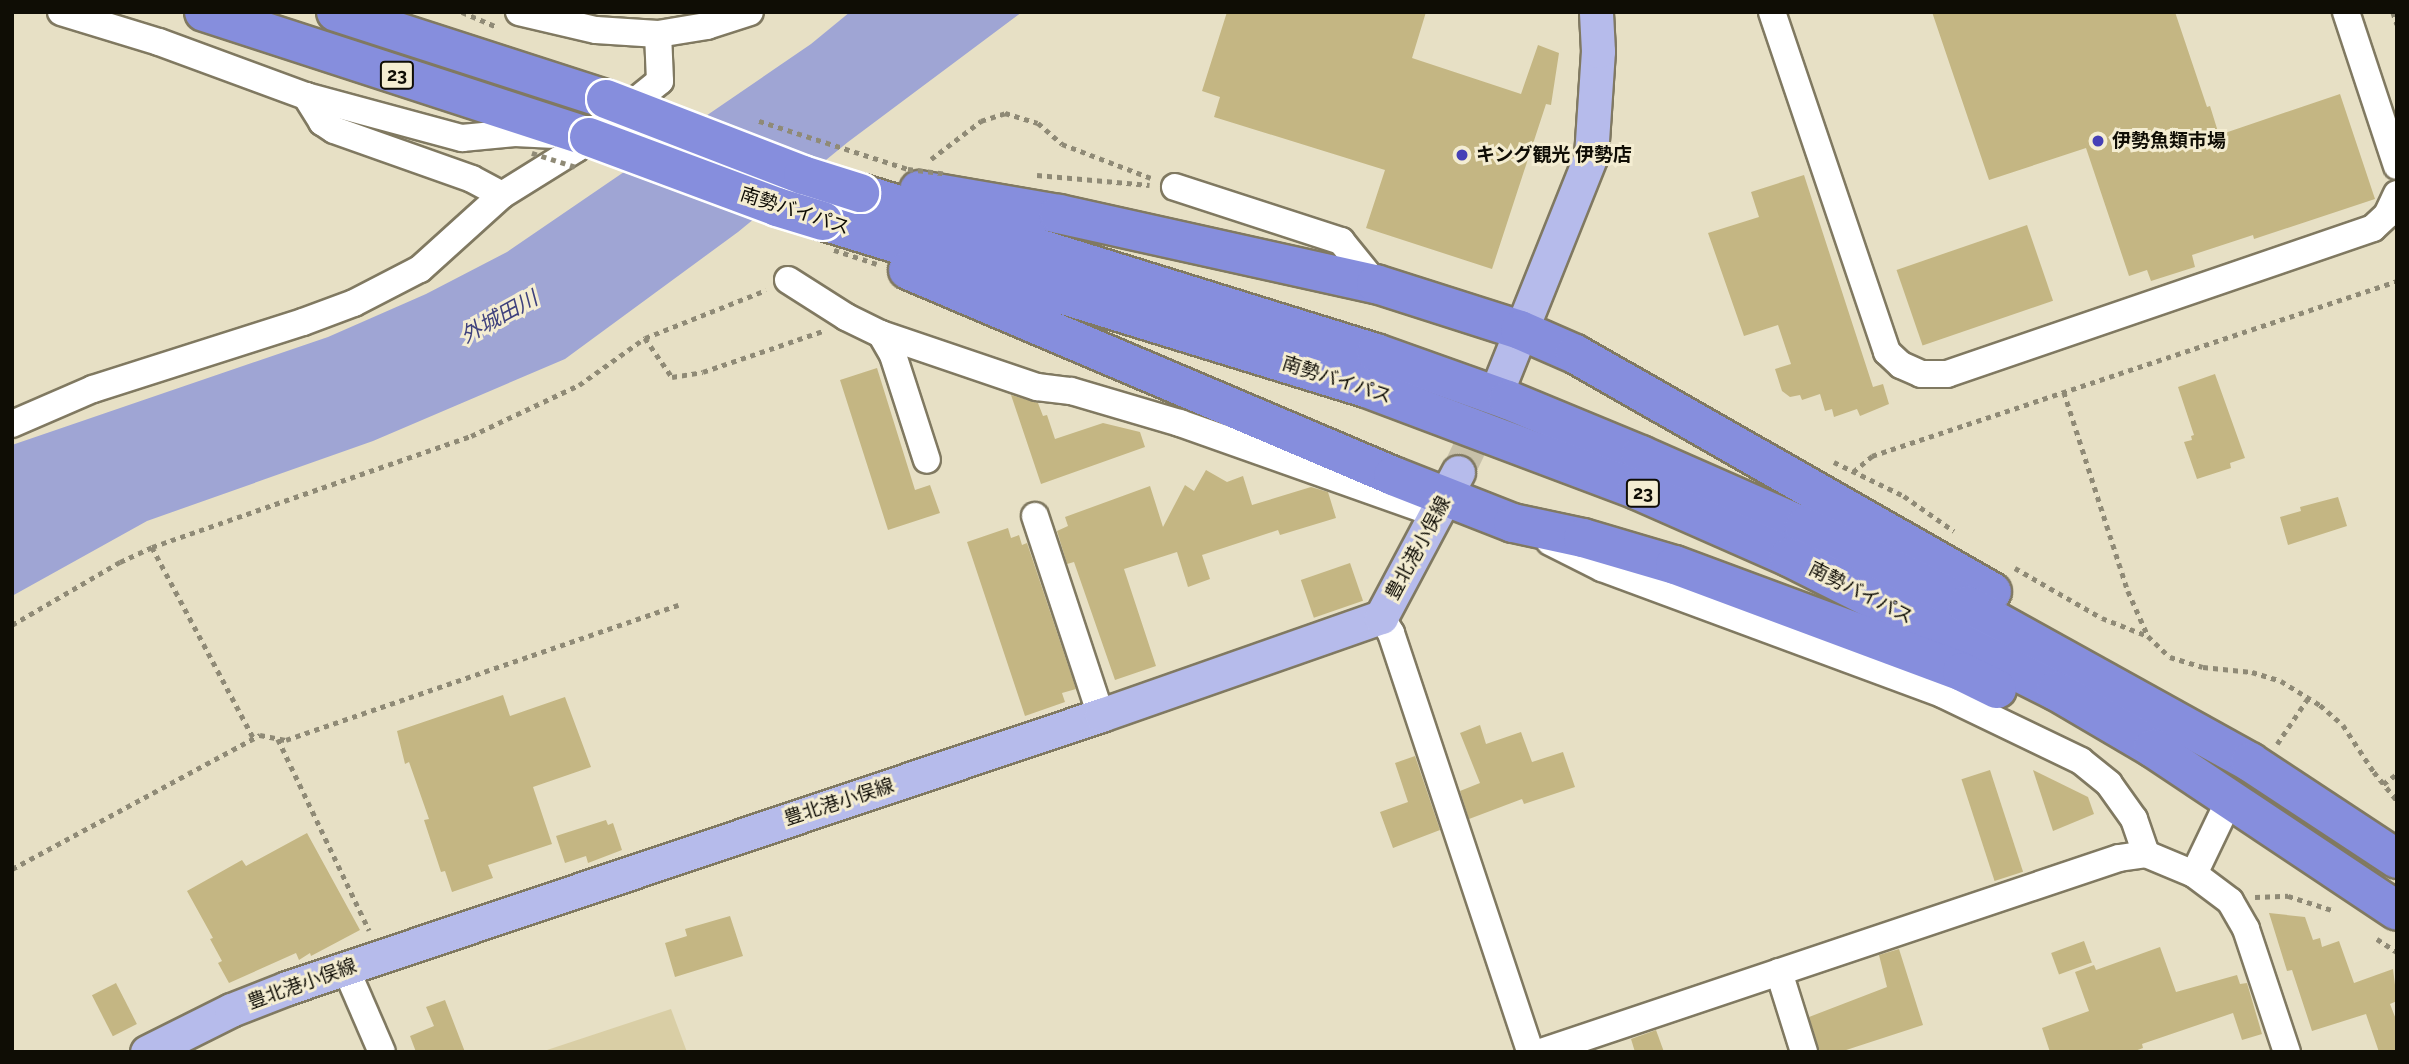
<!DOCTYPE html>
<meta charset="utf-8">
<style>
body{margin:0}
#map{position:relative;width:2409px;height:1064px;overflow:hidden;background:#e7e0c5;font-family:Raleway,"Noto Sans JP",sans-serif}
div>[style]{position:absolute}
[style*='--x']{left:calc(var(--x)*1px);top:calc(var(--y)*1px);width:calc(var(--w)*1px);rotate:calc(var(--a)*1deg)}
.green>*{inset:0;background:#d9cea5}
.water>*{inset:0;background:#9fa5d4}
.building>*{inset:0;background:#c4b683;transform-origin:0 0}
.major-tunnel>*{height:33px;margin-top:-16.5px;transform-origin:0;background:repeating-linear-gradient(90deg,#c7c0a8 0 33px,transparent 0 50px)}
.path>*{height:4.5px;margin-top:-2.25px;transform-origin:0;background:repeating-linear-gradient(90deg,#8f8a76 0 5px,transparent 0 10px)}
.roads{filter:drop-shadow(2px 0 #807961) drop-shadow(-2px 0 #807961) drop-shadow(0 2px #807961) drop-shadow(0 -2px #807961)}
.minor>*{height:26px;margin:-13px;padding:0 13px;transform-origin:13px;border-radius:13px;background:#fff}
.major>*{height:33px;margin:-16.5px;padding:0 16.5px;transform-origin:16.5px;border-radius:16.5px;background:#b6bbeb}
.highway>*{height:38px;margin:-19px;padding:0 19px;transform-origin:19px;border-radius:19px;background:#868edd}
.path-bridge>*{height:4.5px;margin-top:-2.25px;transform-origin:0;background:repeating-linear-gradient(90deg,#8f8a76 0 5px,transparent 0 10px)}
.bridges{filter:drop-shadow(2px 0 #fff) drop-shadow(-2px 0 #fff) drop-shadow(0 2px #fff) drop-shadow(0 -2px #fff)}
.highway-bridge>*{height:38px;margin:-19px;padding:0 19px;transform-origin:19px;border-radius:19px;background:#868edd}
.dots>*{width:19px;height:19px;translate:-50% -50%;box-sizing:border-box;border:4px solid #f4edd2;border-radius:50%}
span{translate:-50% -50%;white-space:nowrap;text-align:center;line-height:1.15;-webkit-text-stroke:6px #f4edd2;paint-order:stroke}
.shield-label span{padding:2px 5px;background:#f4edd2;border:2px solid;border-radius:5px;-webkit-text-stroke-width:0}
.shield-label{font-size:18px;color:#0f0d05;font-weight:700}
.poi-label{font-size:19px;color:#0f0d05;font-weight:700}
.left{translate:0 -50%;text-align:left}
.street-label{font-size:19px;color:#0f0d05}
.water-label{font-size:21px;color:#3e417d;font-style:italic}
.frame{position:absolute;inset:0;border:14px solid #0f0d05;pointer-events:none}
</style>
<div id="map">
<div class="green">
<i style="clip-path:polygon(671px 1009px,687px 1052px,541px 1052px)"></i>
</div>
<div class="water">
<i style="clip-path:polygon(850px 12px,1022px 12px,848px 142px,738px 232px,565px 359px,373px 441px,147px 521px,12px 596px,12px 445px,328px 337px,426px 294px,507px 252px,811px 44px)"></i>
</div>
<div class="building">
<i style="clip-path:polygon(1227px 12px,1426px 12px,1412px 58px,1521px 94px,1538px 45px,1559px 53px,1551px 105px,1546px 104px,1492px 269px,1366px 228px,1385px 170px,1214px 117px,1220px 97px,1202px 91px)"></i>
<i style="clip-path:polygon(1932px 12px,2175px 12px,2207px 107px,2210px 106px,2219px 135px,2340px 94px,2375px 199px,2254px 239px,2253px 235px,2192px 255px,2195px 267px,2151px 281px,2147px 270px,2129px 276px,2086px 148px,1989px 180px)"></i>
<i style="clip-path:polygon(1804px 175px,1873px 387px,1883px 384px,1889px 404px,1860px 416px,1857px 409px,1834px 417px,1832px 409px,1825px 411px,1820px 394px,1802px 400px,1800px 395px,1790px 397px,1782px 391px,1775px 369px,1791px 364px,1778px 325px,1744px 336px,1708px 233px,1759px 217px,1751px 192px)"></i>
<i style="left:2027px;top:225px;width:80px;height:138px;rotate:71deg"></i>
<i style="clip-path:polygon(877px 368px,915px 490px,930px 485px,940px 513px,888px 530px,840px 380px)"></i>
<i style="clip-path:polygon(2215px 374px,2245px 458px,2230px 463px,2231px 468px,2197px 479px,2184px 442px,2192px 440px,2191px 436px,2194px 435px,2178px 387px)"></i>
<i style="clip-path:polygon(1011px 395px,1038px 403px,1043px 416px,1047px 415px,1055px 439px,1103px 423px,1140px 432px,1145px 447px,1041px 484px)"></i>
<i style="clip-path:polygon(1206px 470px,1227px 482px,1243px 476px,1252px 505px,1311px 487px,1328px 492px,1336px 518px,1280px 535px,1278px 530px,1202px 555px,1210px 579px,1188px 587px,1177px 552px,1124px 569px,1156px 666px,1115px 680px,1074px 562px,1067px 564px,1057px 531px,1068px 526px,1065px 517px,1150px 486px,1163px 527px,1185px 485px,1194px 491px)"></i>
<i style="clip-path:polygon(2338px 497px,2347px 526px,2288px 545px,2280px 517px,2301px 511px,2300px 507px)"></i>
<i style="clip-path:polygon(1008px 528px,1011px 538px,1019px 535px,1022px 545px,1027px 543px,1076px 689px,1062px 693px,1065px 702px,1025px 716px,967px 542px)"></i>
<i style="left:1350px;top:563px;width:40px;height:52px;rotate:71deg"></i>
<i style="clip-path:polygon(503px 695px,510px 716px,565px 697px,591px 767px,533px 787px,552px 844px,488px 865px,493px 878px,452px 892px,445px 871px,441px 872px,424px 820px,429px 819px,409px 762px,405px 764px,397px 731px)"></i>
<i style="clip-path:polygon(1480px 725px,1486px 744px,1521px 732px,1532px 762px,1563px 752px,1575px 787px,1524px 804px,1522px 799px,1469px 819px,1460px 791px,1480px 783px,1460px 733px)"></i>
<i style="clip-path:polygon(1415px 756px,1440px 830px,1393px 848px,1380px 812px,1408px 802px,1395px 763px)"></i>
<i style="left:1990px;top:770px;width:107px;height:30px;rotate:72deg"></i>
<i style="clip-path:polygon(2033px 770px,2088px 797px,2094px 814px,2053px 831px)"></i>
<i style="clip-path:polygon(606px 820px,608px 825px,613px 823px,622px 850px,588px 863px,586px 856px,565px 863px,556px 836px)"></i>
<i style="clip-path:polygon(307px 833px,360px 930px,311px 956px,310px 953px,299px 960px,296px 953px,229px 983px,218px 963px,222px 961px,210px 939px,213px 938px,187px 891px,242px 860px,246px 866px)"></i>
<i style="clip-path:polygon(2269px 913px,2305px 917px,2313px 940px,2320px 938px,2322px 947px,2339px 941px,2354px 983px,2393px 969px,2397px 1001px,2390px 1004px,2397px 1022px,2397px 1052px,2379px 1052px,2366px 1014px,2312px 1031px,2292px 970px,2287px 971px)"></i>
<i style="clip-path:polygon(730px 916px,743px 956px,675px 977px,665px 943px,687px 936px,685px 929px)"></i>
<i style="left:2084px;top:941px;width:23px;height:35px;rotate:70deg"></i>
<i style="clip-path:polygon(2160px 947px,2176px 992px,2237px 975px,2240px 984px,2247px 983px,2262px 1034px,2242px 1040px,2233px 1013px,2142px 1044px,2143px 1048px,2132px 1052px,2050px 1052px,2042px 1028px,2089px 1011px,2075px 972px,2094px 965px,2096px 970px)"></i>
<i style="clip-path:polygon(1899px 949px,1923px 1025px,1840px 1052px,1820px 1052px,1809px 1017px,1887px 987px,1879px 955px)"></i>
<i style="left:116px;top:983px;width:46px;height:27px;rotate:63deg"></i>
<i style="clip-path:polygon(445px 1000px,465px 1052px,416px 1052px,410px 1036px,434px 1026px,426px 1007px)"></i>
<i style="clip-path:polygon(1656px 1030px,1664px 1052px,1635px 1052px,1631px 1039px)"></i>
</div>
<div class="major-tunnel">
<i style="--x:1458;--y:472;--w:73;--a:-64.8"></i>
</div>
<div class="path">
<i style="--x:462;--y:12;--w:38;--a:23"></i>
<i style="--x:2393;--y:12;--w:13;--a:72"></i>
<i style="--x:931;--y:159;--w:63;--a:-37.2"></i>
<i style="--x:981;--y:121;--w:25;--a:-18"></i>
<i style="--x:1005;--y:113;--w:34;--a:17"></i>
<i style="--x:1038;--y:123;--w:32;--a:41"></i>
<i style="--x:1062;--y:144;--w:95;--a:20.9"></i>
<i style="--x:1037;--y:175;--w:113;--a:5.1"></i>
<i style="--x:645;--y:338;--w:47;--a:55.3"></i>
<i style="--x:672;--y:377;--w:31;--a:-9"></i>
<i style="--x:703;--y:372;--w:127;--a:-18.9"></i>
<i style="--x:2064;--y:392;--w:209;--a:72.2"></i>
<i style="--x:2128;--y:591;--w:49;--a:66"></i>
<i style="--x:2148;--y:636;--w:30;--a:44"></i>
<i style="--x:2170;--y:657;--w:34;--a:17"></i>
<i style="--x:2203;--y:667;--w:49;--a:5.8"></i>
<i style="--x:2252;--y:672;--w:30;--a:17"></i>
<i style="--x:2281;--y:681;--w:46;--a:31.6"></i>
<i style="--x:2320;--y:705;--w:30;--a:41"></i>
<i style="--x:2343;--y:725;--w:56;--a:56.6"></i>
<i style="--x:2374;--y:772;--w:36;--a:51"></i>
<i style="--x:1834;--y:462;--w:78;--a:25.9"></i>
<i style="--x:1904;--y:496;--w:61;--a:35"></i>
<i style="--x:1853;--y:472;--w:25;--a:-40"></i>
<i style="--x:1872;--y:456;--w:553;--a:-18.43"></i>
<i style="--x:152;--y:547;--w:217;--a:62"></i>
<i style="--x:2015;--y:568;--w:100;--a:29.9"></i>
<i style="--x:2102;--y:618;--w:49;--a:21.4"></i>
<i style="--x:12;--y:625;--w:125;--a:-30.3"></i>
<i style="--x:120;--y:562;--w:35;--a:-25"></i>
<i style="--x:152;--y:547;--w:338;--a:-19.2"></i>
<i style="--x:471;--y:436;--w:119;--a:-25.3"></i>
<i style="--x:579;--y:385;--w:81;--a:-35.5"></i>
<i style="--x:645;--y:338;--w:130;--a:-21.6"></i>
<i style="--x:278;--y:739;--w:212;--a:64.5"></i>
<i style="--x:2277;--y:744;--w:55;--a:-56"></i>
<i style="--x:2383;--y:784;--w:17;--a:-36"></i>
<i style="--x:12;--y:869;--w:282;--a:-28.4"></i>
<i style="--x:260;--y:735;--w:26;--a:11"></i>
<i style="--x:286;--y:740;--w:415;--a:-19"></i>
<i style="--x:2255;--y:897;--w:33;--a:-2"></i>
<i style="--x:2288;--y:896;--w:49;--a:17.7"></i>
<i style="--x:2377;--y:939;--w:24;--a:33"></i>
</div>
<div class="roads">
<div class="minor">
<i style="--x:61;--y:12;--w:102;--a:17"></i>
<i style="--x:159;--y:42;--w:157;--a:20.2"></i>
<i style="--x:306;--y:96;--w:162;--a:15.1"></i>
<i style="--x:462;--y:138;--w:53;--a:-5.4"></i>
<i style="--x:515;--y:133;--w:35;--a:3"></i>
<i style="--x:519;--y:12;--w:79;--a:13.2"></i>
<i style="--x:596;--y:30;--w:62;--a:3.7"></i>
<i style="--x:658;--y:34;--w:50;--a:-9.3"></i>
<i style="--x:707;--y:26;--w:45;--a:-18"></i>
<i style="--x:1772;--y:12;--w:359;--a:71.3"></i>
<i style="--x:1887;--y:352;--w:19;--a:43"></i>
<i style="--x:1901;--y:365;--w:22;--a:24"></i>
<i style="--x:1921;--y:374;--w:26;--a:0"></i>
<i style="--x:1947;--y:374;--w:450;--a:-18.9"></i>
<i style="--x:2373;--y:228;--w:19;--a:-43"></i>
<i style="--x:2387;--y:215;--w:23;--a:-65"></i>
<i style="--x:2346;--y:12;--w:162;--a:71.7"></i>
<i style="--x:306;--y:96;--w:31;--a:58"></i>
<i style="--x:322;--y:122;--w:14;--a:34"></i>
<i style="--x:334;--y:130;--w:146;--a:19.5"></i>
<i style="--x:472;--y:179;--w:34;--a:28"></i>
<i style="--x:1175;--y:187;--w:175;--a:18"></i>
<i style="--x:1341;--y:241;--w:55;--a:50.9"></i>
<i style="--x:788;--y:280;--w:69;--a:32.5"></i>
<i style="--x:846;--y:317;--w:39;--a:26"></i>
<i style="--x:881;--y:334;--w:165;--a:18.8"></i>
<i style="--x:1037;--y:387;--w:34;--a:7"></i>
<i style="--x:1071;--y:391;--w:114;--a:16.4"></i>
<i style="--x:1180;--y:423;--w:273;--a:19.5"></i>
<i style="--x:881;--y:334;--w:24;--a:60"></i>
<i style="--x:893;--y:355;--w:110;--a:72.1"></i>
<i style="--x:12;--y:424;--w:88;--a:-23.4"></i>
<i style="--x:93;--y:389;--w:220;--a:-17.7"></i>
<i style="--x:303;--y:322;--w:54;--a:-20.4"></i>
<i style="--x:354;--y:303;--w:74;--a:-27.3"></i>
<i style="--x:420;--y:269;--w:110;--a:-42.1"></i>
<i style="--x:502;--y:195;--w:87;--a:-31.9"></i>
<i style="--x:576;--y:149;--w:108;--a:-39"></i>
<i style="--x:660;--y:81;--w:47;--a:-92.4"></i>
<i style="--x:1035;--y:516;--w:210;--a:71.7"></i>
<i style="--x:1550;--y:542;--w:58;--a:26.6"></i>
<i style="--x:1602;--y:568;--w:363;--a:20.3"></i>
<i style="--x:1942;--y:694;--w:154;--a:25.7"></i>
<i style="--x:2081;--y:761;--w:36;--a:39"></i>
<i style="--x:2109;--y:784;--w:43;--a:54.5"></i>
<i style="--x:2134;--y:819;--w:37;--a:71"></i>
<i style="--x:1381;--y:617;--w:19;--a:58"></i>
<i style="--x:1391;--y:633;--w:441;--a:71.6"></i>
<i style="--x:2194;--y:874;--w:81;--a:-64.4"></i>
<i style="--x:346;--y:969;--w:90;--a:66.6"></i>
<i style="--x:1779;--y:972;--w:84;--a:72.6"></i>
<i style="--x:1541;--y:1052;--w:610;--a:-18.55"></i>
<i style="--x:2119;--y:858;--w:27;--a:-8"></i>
<i style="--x:2146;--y:854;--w:52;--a:22.6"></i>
<i style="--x:2194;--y:874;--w:45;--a:36.9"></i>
<i style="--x:2230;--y:901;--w:32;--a:60"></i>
<i style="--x:2246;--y:929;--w:130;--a:71.6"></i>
</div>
<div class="major">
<i style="--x:1502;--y:378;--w:239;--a:-68.2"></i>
<i style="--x:1591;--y:156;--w:105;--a:-86.2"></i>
<i style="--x:1598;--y:51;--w:39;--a:-93"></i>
<i style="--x:147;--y:1052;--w:94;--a:-26.6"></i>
<i style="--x:231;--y:1010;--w:60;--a:-21.4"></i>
<i style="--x:287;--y:988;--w:859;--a:-18.54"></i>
<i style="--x:1101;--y:715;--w:297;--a:-19.3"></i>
<i style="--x:1381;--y:617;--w:164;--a:-62"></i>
</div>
<div class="highway">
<i style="--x:204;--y:12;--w:405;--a:18"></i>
<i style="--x:336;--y:12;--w:284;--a:17.9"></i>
<i style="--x:919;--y:190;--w:142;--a:9.7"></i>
<i style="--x:1059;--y:214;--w:325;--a:12.5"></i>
<i style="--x:1376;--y:284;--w:151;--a:17.7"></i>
<i style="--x:1520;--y:330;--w:60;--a:23.6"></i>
<i style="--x:1575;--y:354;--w:480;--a:29.7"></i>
<i style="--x:860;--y:193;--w:540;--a:17.23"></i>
<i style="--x:1376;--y:353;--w:140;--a:19.6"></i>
<i style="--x:1508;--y:400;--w:144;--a:22.5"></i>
<i style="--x:1641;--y:455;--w:178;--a:23.8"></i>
<i style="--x:1804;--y:527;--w:181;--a:25.6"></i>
<i style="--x:1967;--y:605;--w:324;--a:29"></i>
<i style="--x:2250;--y:762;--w:176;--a:33.4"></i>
<i style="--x:823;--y:221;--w:568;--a:17.1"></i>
<i style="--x:1366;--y:388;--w:290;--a:20.6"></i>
<i style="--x:1637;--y:490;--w:166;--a:23.8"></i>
<i style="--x:1789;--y:557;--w:299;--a:26.7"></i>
<i style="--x:2056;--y:691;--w:113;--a:30.4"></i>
<i style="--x:2153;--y:748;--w:293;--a:33.7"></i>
<i style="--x:908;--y:270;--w:527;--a:23.01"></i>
<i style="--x:1393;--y:476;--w:129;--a:21.4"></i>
<i style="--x:1513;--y:523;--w:72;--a:12.1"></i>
<i style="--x:1583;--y:538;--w:96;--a:16.4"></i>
<i style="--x:1675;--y:565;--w:306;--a:20.4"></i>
<i style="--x:1962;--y:672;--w:39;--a:26"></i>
</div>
</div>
<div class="path-bridge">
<i style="--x:759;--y:121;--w:157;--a:17.9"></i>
<i style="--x:908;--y:169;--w:38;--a:7"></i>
<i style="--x:532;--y:153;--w:46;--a:17.7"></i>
<i style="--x:834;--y:250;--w:45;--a:18"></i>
</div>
<div class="bridges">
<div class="highway-bridge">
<i style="--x:606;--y:99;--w:211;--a:21.1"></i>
<i style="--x:803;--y:175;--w:60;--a:17.5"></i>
<i style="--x:589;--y:137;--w:201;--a:20.4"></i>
<i style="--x:777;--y:207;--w:48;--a:16.9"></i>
</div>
</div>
<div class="dots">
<i style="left:2098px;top:141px;background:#4640b6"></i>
<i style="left:1462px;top:155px;background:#4640b6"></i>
</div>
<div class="shield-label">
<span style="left:397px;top:75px">23</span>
<span style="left:1643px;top:493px">23</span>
</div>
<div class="poi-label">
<span class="left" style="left:2112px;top:141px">伊勢魚類市場</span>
<span class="left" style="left:1476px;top:155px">キング観光 伊勢店</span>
</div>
<div class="street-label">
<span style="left:795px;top:211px;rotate:18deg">南勢バイパス</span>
<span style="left:1337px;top:380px;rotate:18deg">南勢バイパス</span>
<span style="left:1418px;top:548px;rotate:-62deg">豊北港小俣線</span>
<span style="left:1861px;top:593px;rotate:27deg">南勢バイパス</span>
<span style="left:839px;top:802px;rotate:-18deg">豊北港小俣線</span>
<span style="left:302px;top:984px;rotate:-20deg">豊北港小俣線</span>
</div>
<div class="water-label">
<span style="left:499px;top:317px;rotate:-29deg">外城田川</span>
</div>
<div class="frame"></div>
</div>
